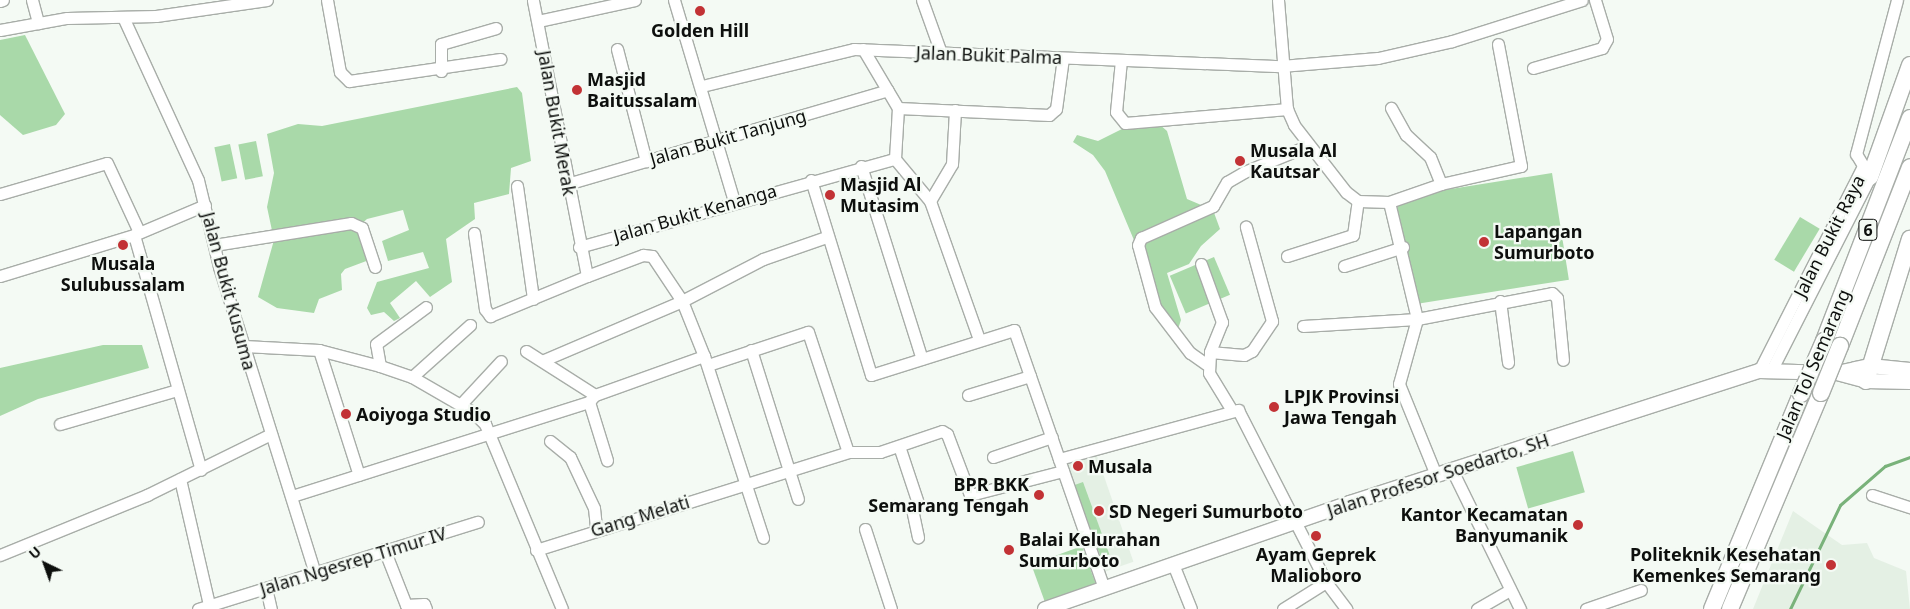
<!DOCTYPE html>
<style>
body{margin:0}
#map{position:relative;width:1910px;height:609px;overflow:hidden;background:#f4faf4;font-family:"Noto Sans",sans-serif}
div>[style]{position:absolute}
[style*='--x']{left:calc(var(--x)*1px);top:calc(var(--y)*1px);width:calc(var(--w)*1px);rotate:calc(var(--a)*1deg)}
.built>*{inset:0;background:#e4f0e4;transform-origin:0 0}
.green>*{inset:0;background:#a9d9a9;transform-origin:0 0}
.stream>*{height:3px;margin:-1.5px;padding:0 1.5px;transform-origin:1.5px;border-radius:1.5px;background:#79b27a}
.roads{filter:drop-shadow(1px 0 #a8ada8) drop-shadow(-1px 0 #a8ada8) drop-shadow(0 1px #a8ada8) drop-shadow(0 -1px #a8ada8)}
.minor>*{height:11px;margin:-5.5px;padding:0 5.5px;transform-origin:5.5px;border-radius:5.5px;background:#fff}
.major>*{height:14px;margin:-7px;padding:0 7px;transform-origin:7px;border-radius:7px;background:#fff}
.highway>*{height:16px;margin:-8px;padding:0 8px;transform-origin:8px;border-radius:8px;background:#fff}
.bridges{filter:drop-shadow(1px 0 #a8ada8) drop-shadow(-1px 0 #a8ada8) drop-shadow(0 1px #a8ada8) drop-shadow(0 -1px #a8ada8)}
.highway-bridge>*{height:16px;margin:-8px;padding:0 8px;transform-origin:8px;border-radius:8px;background:#fff}
.dots>*{width:14px;height:14px;translate:-50% -50%;box-sizing:border-box;border:2px solid #f4faf4;border-radius:50%}
span{translate:-50% -50%;white-space:nowrap;text-align:center;line-height:1.15;-webkit-text-stroke:4.5px #f4faf4;paint-order:stroke}
.shield-label span{padding:1px 4px;background:#f4faf4;border:1px solid;border-radius:4px;-webkit-text-stroke-width:0}
.shield-label{font-size:16px;color:#0d0f0d;font-weight:700}
.poi-label{font-size:18px;color:#0d0f0d;font-weight:700}
.left{translate:0 -50%;text-align:left}
.right{translate:-100% -50%;text-align:right}
.street-label{font-size:18px;color:#0d0f0d}
.north{position:absolute;left:20px;top:539px;width:50px;height:50px;-webkit-text-stroke:4px #f4faf4;paint-order:stroke;rotate:318deg;font-size:14px;font-weight:700;line-height:20px;text-align:center;color:#0d0f0d}
.north::after{content:'';display:block;margin:auto;width:18px;height:22px;background:#0d0f0d;clip-path:polygon(50% 0,100% 100%,50% 72%,0 100%)}
</style>
<div id="map">
<div class="built">
<i style="left:1096px;top:453px;width:115px;height:32px;rotate:71deg"></i>
<i style="clip-path:polygon(1793px 511px,1842px 545px,1867px 543px,1874px 558px,1906px 571px,1910px 609px,1753px 609px)"></i>
</div>
<div class="green">
<i style="clip-path:polygon(25px 35px,65px 114px,56px 125px,23px 135px,0 115px,0 40px)"></i>
<i style="clip-path:polygon(517px 87px,522px 93px,531px 161px,511px 168px,509px 194px,474px 203px,475px 219px,446px 239px,452px 282px,430px 297px,416px 281px,390px 303px,400px 318px,394px 321px,384px 312px,371px 315px,367px 308px,377px 282px,429px 268px,423px 252px,388px 261px,382px 241px,409px 230px,403px 210px,367px 219px,358px 227px,369px 260px,345px 269px,341px 274px,342px 290px,319px 299px,314px 313px,277px 308px,258px 297px,274px 240px,267px 207px,274px 173px,267px 134px,298px 124px,322px 126px)"></i>
<i style="clip-path:polygon(1159px 124px,1167px 131px,1187px 199px,1213px 210px,1220px 229px,1201px 246px,1189px 264px,1167px 273px,1181px 320px,1175px 338px,1105px 171px,1093px 155px,1073px 142px,1077px 135px,1098px 141px,1130px 125px)"></i>
<i style="left:256px;top:141px;width:36px;height:18px;rotate:79deg"></i>
<i style="left:230px;top:144px;width:35px;height:16px;rotate:78deg"></i>
<i style="left:1552px;top:173px;width:108px;height:158px;rotate:81deg"></i>
<i style="left:1800px;top:217px;width:23px;height:50px;rotate:31deg"></i>
<i style="left:1214px;top:257px;width:41px;height:48px;rotate:67deg"></i>
<i style="clip-path:polygon(103px 345px,142px 345px,149px 368px,38px 399px,0 416px,0 368px)"></i>
<i style="left:1573px;top:451px;width:43px;height:59px;rotate:74deg"></i>
<i style="left:1083px;top:482px;width:86px;height:9px;rotate:70deg"></i>
<i style="left:1082px;top:546px;width:40px;height:54px;rotate:70deg"></i>
</div>
<div class="stream">
<i style="--x:1790;--y:609;--w:115;--a:-64.3"></i>
<i style="--x:1840;--y:505;--w:60;--a:-40.9"></i>
<i style="--x:1885;--y:466;--w:27;--a:-20"></i>
</div>
<div class="roads">
<div class="minor">
<i style="--x:32;--y:0;--w:24;--a:75"></i>
<i style="--x:327;--y:0;--w:73;--a:79.8"></i>
<i style="--x:340;--y:72;--w:13;--a:45"></i>
<i style="--x:349;--y:81;--w:153;--a:-8.3"></i>
<i style="--x:674;--y:0;--w:210;--a:73.4"></i>
<i style="--x:922;--y:0;--w:56;--a:70.3"></i>
<i style="--x:1278;--y:0;--w:109;--a:85.3"></i>
<i style="--x:1287;--y:109;--w:17;--a:66"></i>
<i style="--x:1294;--y:125;--w:85;--a:52.2"></i>
<i style="--x:1346;--y:192;--w:15;--a:37"></i>
<i style="--x:1358;--y:201;--w:31;--a:2"></i>
<i style="--x:1389;--y:202;--w:120;--a:76.5"></i>
<i style="--x:1417;--y:319;--w:67;--a:105.5"></i>
<i style="--x:1399;--y:384;--w:98;--a:67.9"></i>
<i style="--x:0;--y:1;--w:3;--a:-18"></i>
<i style="--x:123;--y:17;--w:179;--a:65.3"></i>
<i style="--x:198;--y:180;--w:89;--a:76.4"></i>
<i style="--x:219;--y:267;--w:321;--a:72.6"></i>
<i style="--x:538;--y:21;--w:99;--a:-12.2"></i>
<i style="--x:0;--y:30;--w:68;--a:-10.2"></i>
<i style="--x:67;--y:18;--w:89;--a:-1.3"></i>
<i style="--x:156;--y:16;--w:112;--a:-8.2"></i>
<i style="--x:617;--y:49;--w:116;--a:75.5"></i>
<i style="--x:863;--y:49;--w:69;--a:59.3"></i>
<i style="--x:898;--y:108;--w:51;--a:93.4"></i>
<i style="--x:1121;--y:60;--w:52;--a:95.5"></i>
<i style="--x:1116;--y:112;--w:14;--a:51"></i>
<i style="--x:1125;--y:123;--w:163;--a:-4.9"></i>
<i style="--x:1533;--y:68;--w:72;--a:-16.2"></i>
<i style="--x:1602;--y:48;--w:10;--a:-61"></i>
<i style="--x:1607;--y:39;--w:41;--a:-107.1"></i>
<i style="--x:441;--y:71;--w:27;--a:-90"></i>
<i style="--x:441;--y:44;--w:57;--a:-16.2"></i>
<i style="--x:702;--y:86;--w:156;--a:-13.7"></i>
<i style="--x:854;--y:49;--w:427;--a:2.3"></i>
<i style="--x:1281;--y:66;--w:97;--a:-4.7"></i>
<i style="--x:1378;--y:58;--w:76;--a:-12.9"></i>
<i style="--x:1452;--y:41;--w:136;--a:-17.5"></i>
<i style="--x:898;--y:108;--w:151;--a:2.7"></i>
<i style="--x:1049;--y:115;--w:9;--a:-41"></i>
<i style="--x:1056;--y:109;--w:51;--a:-82.2"></i>
<i style="--x:895;--y:159;--w:55;--a:50.2"></i>
<i style="--x:930;--y:201;--w:146;--a:70.5"></i>
<i style="--x:861;--y:166;--w:202;--a:72.5"></i>
<i style="--x:811;--y:180;--w:204;--a:72.9"></i>
<i style="--x:871;--y:375;--w:150;--a:-17.5"></i>
<i style="--x:1014;--y:330;--w:273;--a:70.8"></i>
<i style="--x:567;--y:184;--w:334;--a:-16.3"></i>
<i style="--x:1441;--y:184;--w:82;--a:-12.7"></i>
<i style="--x:1521;--y:166;--w:124;--a:-100.7"></i>
<i style="--x:517;--y:186;--w:114;--a:81.9"></i>
<i style="--x:0;--y:194;--w:111;--a:-16.2"></i>
<i style="--x:107;--y:163;--w:76;--a:65.1"></i>
<i style="--x:930;--y:201;--w:43;--a:-59.3"></i>
<i style="--x:952;--y:164;--w:54;--a:-86.8"></i>
<i style="--x:1389;--y:202;--w:55;--a:-19.1"></i>
<i style="--x:1441;--y:184;--w:29;--a:-112"></i>
<i style="--x:1430;--y:157;--w:33;--a:-137"></i>
<i style="--x:1406;--y:135;--w:31;--a:-119"></i>
<i style="--x:474;--y:233;--w:77;--a:81.8"></i>
<i style="--x:485;--y:309;--w:9;--a:54"></i>
<i style="--x:490;--y:316;--w:105;--a:-22.4"></i>
<i style="--x:587;--y:276;--w:281;--a:-101.1"></i>
<i style="--x:134;--y:235;--w:244;--a:74.1"></i>
<i style="--x:214;--y:245;--w:139;--a:-9.1"></i>
<i style="--x:351;--y:223;--w:12;--a:24"></i>
<i style="--x:362;--y:228;--w:41;--a:71.6"></i>
<i style="--x:579;--y:247;--w:328;--a:-15.6"></i>
<i style="--x:1287;--y:256;--w:69;--a:-17.7"></i>
<i style="--x:1353;--y:235;--w:34;--a:-82"></i>
<i style="--x:1201;--y:264;--w:62;--a:70.1"></i>
<i style="--x:1222;--y:322;--w:32;--a:112"></i>
<i style="--x:1344;--y:266;--w:62;--a:-17.9"></i>
<i style="--x:0;--y:276;--w:140;--a:-17"></i>
<i style="--x:134;--y:235;--w:77;--a:-22.9"></i>
<i style="--x:587;--y:276;--w:60;--a:-20.6"></i>
<i style="--x:643;--y:255;--w:9;--a:6"></i>
<i style="--x:652;--y:256;--w:54;--a:56.3"></i>
<i style="--x:682;--y:301;--w:59;--a:68.2"></i>
<i style="--x:704;--y:356;--w:191;--a:72"></i>
<i style="--x:1500;--y:301;--w:62;--a:82.5"></i>
<i style="--x:1303;--y:326;--w:114;--a:-3.5"></i>
<i style="--x:1417;--y:319;--w:137;--a:-10.9"></i>
<i style="--x:1552;--y:293;--w:7;--a:45"></i>
<i style="--x:1557;--y:298;--w:62;--a:84.5"></i>
<i style="--x:244;--y:346;--w:75;--a:3.1"></i>
<i style="--x:319;--y:350;--w:63;--a:14.7"></i>
<i style="--x:380;--y:366;--w:34;--a:19"></i>
<i style="--x:412;--y:377;--w:72;--a:30.1"></i>
<i style="--x:474;--y:413;--w:16;--a:45"></i>
<i style="--x:485;--y:424;--w:200;--a:67.4"></i>
<i style="--x:319;--y:350;--w:131;--a:72.3"></i>
<i style="--x:751;--y:350;--w:156;--a:72.5"></i>
<i style="--x:526;--y:351;--w:82;--a:32.5"></i>
<i style="--x:595;--y:395;--w:116;--a:-19.7"></i>
<i style="--x:544;--y:360;--w:150;--a:-23.1"></i>
<i style="--x:682;--y:301;--w:91;--a:-27.4"></i>
<i style="--x:763;--y:259;--w:67;--a:-19.2"></i>
<i style="--x:1206;--y:364;--w:19;--a:-145"></i>
<i style="--x:1190;--y:353;--w:58;--a:-127.3"></i>
<i style="--x:1155;--y:307;--w:64;--a:-105.3"></i>
<i style="--x:1138;--y:245;--w:8;--a:-67"></i>
<i style="--x:1141;--y:238;--w:79;--a:-24"></i>
<i style="--x:1213;--y:206;--w:28;--a:-60"></i>
<i style="--x:1227;--y:182;--w:20;--a:-30"></i>
<i style="--x:1244;--y:172;--w:68;--a:-22.4"></i>
<i style="--x:708;--y:365;--w:105;--a:-18.3"></i>
<i style="--x:808;--y:332;--w:126;--a:71.6"></i>
<i style="--x:380;--y:366;--w:22;--a:-100"></i>
<i style="--x:376;--y:344;--w:62;--a:-36.5"></i>
<i style="--x:1772;--y:369;--w:216;--a:-63"></i>
<i style="--x:1870;--y:177;--w:27;--a:-121"></i>
<i style="--x:1856;--y:154;--w:159;--a:-75.1"></i>
<i style="--x:1759;--y:371;--w:228;--a:-63.1"></i>
<i style="--x:412;--y:377;--w:78;--a:-41.9"></i>
<i style="--x:968;--y:395;--w:65;--a:-17"></i>
<i style="--x:593;--y:397;--w:6;--a:129"></i>
<i style="--x:589;--y:402;--w:61;--a:72.8"></i>
<i style="--x:462;--y:403;--w:57;--a:-47.1"></i>
<i style="--x:1231;--y:409;--w:42;--a:-121.4"></i>
<i style="--x:1209;--y:373;--w:21;--a:-87"></i>
<i style="--x:1210;--y:352;--w:34;--a:5"></i>
<i style="--x:1244;--y:355;--w:9;--a:-27"></i>
<i style="--x:1252;--y:351;--w:36;--a:-56"></i>
<i style="--x:1272;--y:321;--w:98;--a:-105.5"></i>
<i style="--x:60;--y:424;--w:122;--a:-16.2"></i>
<i style="--x:550;--y:441;--w:26;--a:39"></i>
<i style="--x:570;--y:457;--w:56;--a:64.8"></i>
<i style="--x:594;--y:508;--w:20;--a:84"></i>
<i style="--x:899;--y:446;--w:63;--a:71.6"></i>
<i style="--x:919;--y:506;--w:8;--a:157"></i>
<i style="--x:912;--y:509;--w:29;--a:78"></i>
<i style="--x:993;--y:457;--w:62;--a:-18.7"></i>
<i style="--x:1059;--y:459;--w:186;--a:-15.3"></i>
<i style="--x:1238;--y:410;--w:193;--a:62.9"></i>
<i style="--x:1326;--y:582;--w:34;--a:53"></i>
<i style="--x:1452;--y:470;--w:155;--a:63.9"></i>
<i style="--x:180;--y:479;--w:133;--a:77"></i>
<i style="--x:1872;--y:495;--w:40;--a:18"></i>
<i style="--x:292;--y:496;--w:312;--a:-17.6"></i>
<i style="--x:865;--y:529;--w:84;--a:72"></i>
<i style="--x:384;--y:549;--w:60;--a:68.6"></i>
<i style="--x:406;--y:605;--w:18;--a:-3"></i>
<i style="--x:424;--y:604;--w:5;--a:68"></i>
<i style="--x:536;--y:550;--w:327;--a:-17.4"></i>
<i style="--x:848;--y:452;--w:32;--a:0"></i>
<i style="--x:880;--y:452;--w:65;--a:-18.7"></i>
<i style="--x:942;--y:431;--w:6;--a:31"></i>
<i style="--x:947;--y:434;--w:65;--a:69.3"></i>
<i style="--x:970;--y:495;--w:96;--a:-14.5"></i>
<i style="--x:0;--y:555;--w:159;--a:-22.2"></i>
<i style="--x:147;--y:495;--w:138;--a:-26.2"></i>
<i style="--x:1173;--y:564;--w:48;--a:68.2"></i>
<i style="--x:266;--y:588;--w:22;--a:77"></i>
<i style="--x:198;--y:609;--w:293;--a:-17.3"></i>
<i style="--x:1283;--y:609;--w:51;--a:-32.1"></i>
<i style="--x:1477;--y:609;--w:38;--a:-30"></i>
<i style="--x:1586;--y:609;--w:58;--a:-19.1"></i>
</div>
<div class="major">
<i style="--x:1837;--y:373;--w:30;--a:15"></i>
<i style="--x:1866;--y:381;--w:44;--a:1.3"></i>
<i style="--x:1045;--y:609;--w:323;--a:-19.2"></i>
<i style="--x:1350;--y:503;--w:430;--a:-17.9"></i>
<i style="--x:1759;--y:371;--w:78;--a:1.5"></i>
<i style="--x:1837;--y:373;--w:34;--a:-12"></i>
<i style="--x:1870;--y:366;--w:40;--a:5.7"></i>
</div>
<div class="highway">
<i style="--x:1870;--y:177;--w:119;--a:-70.3"></i>
<i style="--x:1824;--y:341;--w:239;--a:-68.9"></i>
<i style="--x:1840;--y:346;--w:192;--a:-68.6"></i>
<i style="--x:1866;--y:381;--w:149;--a:-72.8"></i>
<i style="--x:1712;--y:609;--w:233;--a:-67.5"></i>
<i style="--x:1730;--y:609;--w:234;--a:-67.2"></i>
</div>
</div>
<div class="bridges">
<div class="highway-bridge">
<i style="--x:1821;--y:393;--w:51;--a:-68"></i>
<i style="--x:1801;--y:394;--w:58;--a:-66.5"></i>
</div>
</div>
<div class="dots">
<i style="left:700px;top:11px;background:#c23235"></i>
<i style="left:577px;top:90px;background:#c23235"></i>
<i style="left:1240px;top:161px;background:#c23235"></i>
<i style="left:830px;top:195px;background:#c23235"></i>
<i style="left:1484px;top:242px;background:#c23235"></i>
<i style="left:123px;top:245px;background:#c23235"></i>
<i style="left:1274px;top:407px;background:#c23235"></i>
<i style="left:346px;top:414px;background:#c23235"></i>
<i style="left:1078px;top:466px;background:#c23235"></i>
<i style="left:1039px;top:495px;background:#c23235"></i>
<i style="left:1099px;top:511px;background:#c23235"></i>
<i style="left:1578px;top:525px;background:#c23235"></i>
<i style="left:1316px;top:536px;background:#c23235"></i>
<i style="left:1009px;top:550px;background:#c23235"></i>
<i style="left:1831px;top:565px;background:#c23235"></i>
</div>
<div class="shield-label">
<span style="left:1868px;top:230px">6</span>
</div>
<div class="poi-label">
<span style="left:700px;top:30px">Golden Hill</span>
<span class="left" style="left:587px;top:90px">Masjid<br>Baitussalam</span>
<span class="left" style="left:1250px;top:161px">Musala Al<br>Kautsar</span>
<span class="left" style="left:840px;top:195px">Masjid Al<br>Mutasim</span>
<span class="left" style="left:1494px;top:242px">Lapangan<br>Sumurboto</span>
<span style="left:123px;top:274px">Musala<br>Sulubussalam</span>
<span class="left" style="left:1284px;top:407px">LPJK Provinsi<br>Jawa Tengah</span>
<span class="left" style="left:356px;top:414px">Aoiyoga Studio</span>
<span class="left" style="left:1088px;top:466px">Musala</span>
<span class="right" style="left:1029px;top:495px">BPR BKK<br>Semarang Tengah</span>
<span class="left" style="left:1109px;top:511px">SD Negeri Sumurboto</span>
<span class="right" style="left:1568px;top:525px">Kantor Kecamatan<br>Banyumanik</span>
<span class="left" style="left:1019px;top:550px">Balai Kelurahan<br>Sumurboto</span>
<span style="left:1316px;top:565px">Ayam Geprek<br>Malioboro</span>
<span class="right" style="left:1821px;top:565px">Politeknik Kesehatan<br>Kemenkes Semarang</span>
</div>
<div class="street-label">
<span style="left:989px;top:55px;rotate:2deg">Jalan Bukit Palma</span>
<span style="left:557px;top:123px;rotate:80deg">Jalan Bukit Merak</span>
<span style="left:728px;top:137px;rotate:-16deg">Jalan Bukit Tanjung</span>
<span style="left:695px;top:213px;rotate:-16deg">Jalan Bukit Kenanga</span>
<span style="left:1829px;top:236px;rotate:-63deg">Jalan Bukit Raya</span>
<span style="left:229px;top:291px;rotate:75deg">Jalan Bukit Kusuma</span>
<span style="left:1813px;top:364px;rotate:-67deg">Jalan Tol Semarang</span>
<span style="left:1438px;top:475px;rotate:-18deg">Jalan Profesor Soedarto, SH</span>
<span style="left:640px;top:516px;rotate:-17deg">Gang Melati</span>
<span style="left:353px;top:561px;rotate:-17deg">Jalan Ngesrep Timur IV</span>
</div>
<div class="north">U</div>
</div>
